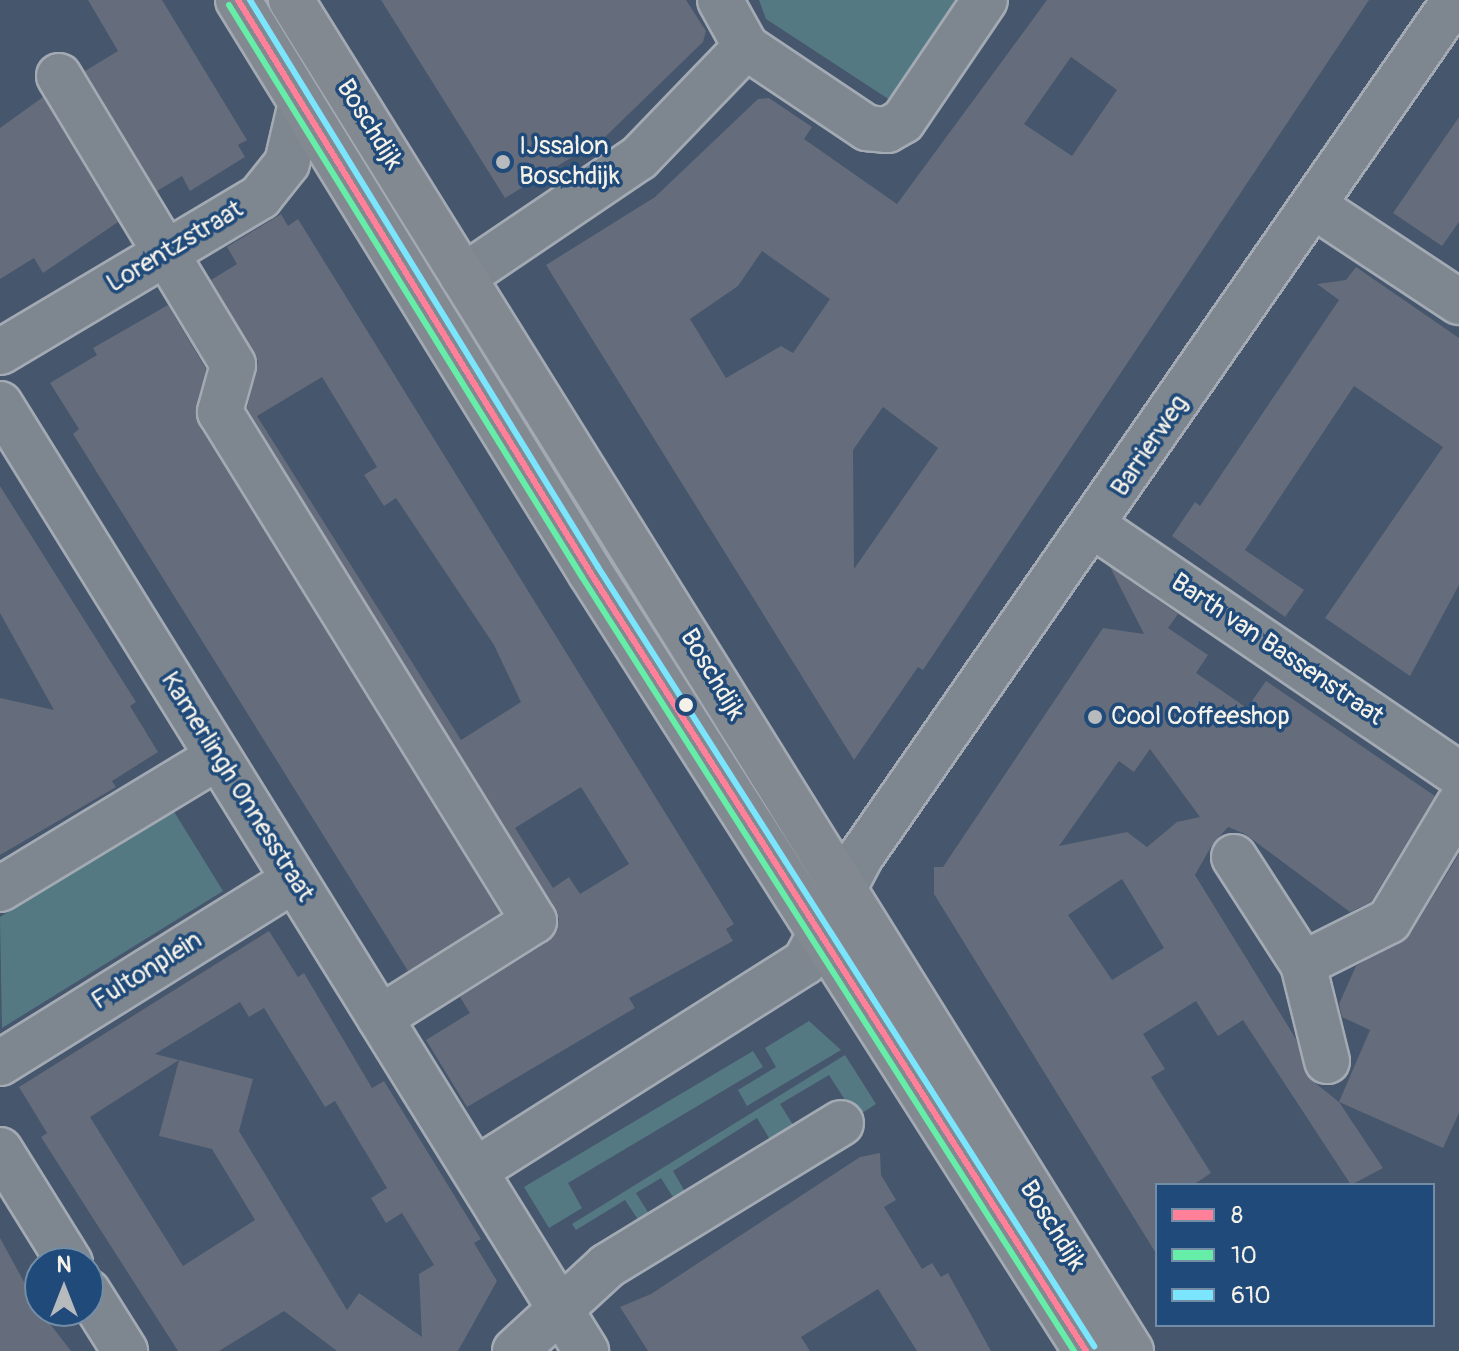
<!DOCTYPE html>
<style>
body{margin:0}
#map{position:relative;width:1459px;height:1351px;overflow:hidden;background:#45566d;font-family:Pangolin,sans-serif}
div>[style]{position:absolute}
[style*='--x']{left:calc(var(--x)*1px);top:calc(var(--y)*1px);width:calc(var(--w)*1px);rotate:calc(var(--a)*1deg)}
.green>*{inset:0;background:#557983}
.building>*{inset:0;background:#656c7b}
.roads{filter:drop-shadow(2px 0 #a3aab3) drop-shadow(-2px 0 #a3aab3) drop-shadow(0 2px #a3aab3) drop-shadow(0 -2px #a3aab3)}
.minor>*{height:44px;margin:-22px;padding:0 22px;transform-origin:22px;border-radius:22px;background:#7e878f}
.major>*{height:44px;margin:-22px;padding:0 22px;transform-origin:22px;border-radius:22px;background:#828990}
.bus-1>*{height:6px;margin:-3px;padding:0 3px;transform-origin:3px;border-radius:3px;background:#ff8098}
.bus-2>*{height:6px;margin:-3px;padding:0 3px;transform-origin:3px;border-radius:3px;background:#66eda8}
.bus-3>*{height:6px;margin:-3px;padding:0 3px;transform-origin:3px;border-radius:3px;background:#7ae5fd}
.dots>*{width:22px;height:22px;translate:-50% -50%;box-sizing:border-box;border:4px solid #1f4a7a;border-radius:50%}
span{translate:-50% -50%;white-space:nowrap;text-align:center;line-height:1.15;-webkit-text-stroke:7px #1f4a7a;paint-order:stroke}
.street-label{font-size:26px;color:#f4f1e8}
.poi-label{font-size:26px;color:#f4f1e8}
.left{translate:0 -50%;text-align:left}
.legend{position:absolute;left:1155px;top:1183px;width:280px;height:144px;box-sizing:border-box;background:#1f4a7a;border:2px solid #748da6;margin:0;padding:10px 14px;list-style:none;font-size:24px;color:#f4f1e8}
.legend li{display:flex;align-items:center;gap:16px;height:40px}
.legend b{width:40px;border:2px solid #748da6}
.north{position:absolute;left:24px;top:1247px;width:80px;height:80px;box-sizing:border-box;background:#1f4a7a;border:2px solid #748da6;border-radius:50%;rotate:0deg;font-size:22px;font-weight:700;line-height:32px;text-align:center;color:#f4f1e8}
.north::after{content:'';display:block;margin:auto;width:28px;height:36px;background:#b7bbbd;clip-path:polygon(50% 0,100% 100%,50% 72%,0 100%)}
</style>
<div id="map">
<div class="green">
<i style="clip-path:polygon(759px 0,965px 0,896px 104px,766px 19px)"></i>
<i style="clip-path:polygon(173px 810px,223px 891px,2px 1028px,0 917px)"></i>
<i style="clip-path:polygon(809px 1021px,841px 1050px,747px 1106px,738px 1090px,776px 1067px,765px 1048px)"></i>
<i style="clip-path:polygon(753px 1051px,763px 1067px,568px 1183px,582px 1208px,549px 1228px,524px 1187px)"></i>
<i style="clip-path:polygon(845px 1055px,876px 1104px,856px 1117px,829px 1075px,780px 1104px,795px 1128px,772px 1143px,757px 1118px,673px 1171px,687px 1195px,676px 1202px,661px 1178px,636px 1193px,651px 1217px,641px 1224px,625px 1200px,576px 1230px,572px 1224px)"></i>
</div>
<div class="building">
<i style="clip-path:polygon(88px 0,162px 0,247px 140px,238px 145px,245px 157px,190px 191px,182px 176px,157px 191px,85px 71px,118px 51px)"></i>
<i style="clip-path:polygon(381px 0,686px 0,706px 31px,703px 42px,605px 137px,505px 198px)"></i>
<i style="clip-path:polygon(evenodd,1047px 0,1369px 0,923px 670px,918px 667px,854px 760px,546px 265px,655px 197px,758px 99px,769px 98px,812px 127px,804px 139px,897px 204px,1047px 0,1071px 57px,1117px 90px,1072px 156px,1024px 124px,1071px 57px,1047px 0,762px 251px,830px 299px,793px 353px,781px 346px,726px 378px,690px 319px,738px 286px,762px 251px,1047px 0,883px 407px,938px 448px,854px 569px,853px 450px,883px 407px)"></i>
<i style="clip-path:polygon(43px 97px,118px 222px,43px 273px,34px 258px,0 279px,0 128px)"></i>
<i style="clip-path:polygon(1459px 117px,1459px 222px,1442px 246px,1393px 213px)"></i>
<i style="clip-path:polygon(evenodd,281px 214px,288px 226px,298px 219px,734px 924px,726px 929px,733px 941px,629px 998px,635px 1008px,467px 1107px,426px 1040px,470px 1013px,460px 997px,547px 942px,559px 919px,247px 408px,258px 361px,211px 280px,237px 264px,227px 247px,281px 214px,322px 377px,377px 467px,364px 475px,384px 506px,396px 498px,494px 645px,521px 702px,461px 740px,257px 416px,322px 377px,281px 214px,581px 787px,629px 864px,580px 894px,569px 877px,553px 888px,515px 828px,581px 787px)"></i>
<i style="clip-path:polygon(1356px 267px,1459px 338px,1459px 585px,1410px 676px,1325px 618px,1443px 447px,1354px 386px,1245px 550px,1304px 590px,1285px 617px,1172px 536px,1195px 502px,1200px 506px,1339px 300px,1317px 284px,1346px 280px)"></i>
<i style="clip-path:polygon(168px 305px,206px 369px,199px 425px,500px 913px,408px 971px,73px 434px,79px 429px,50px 383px,97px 355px,93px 348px)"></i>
<i style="clip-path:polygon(0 486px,136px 702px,130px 706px,158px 752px,112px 781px,116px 787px,0 855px,0 698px,54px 710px,0 613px)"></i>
<i style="clip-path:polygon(evenodd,1110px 567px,1178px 614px,1168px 628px,1208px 655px,1196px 673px,1247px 708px,1266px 681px,1435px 796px,1371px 902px,1350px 912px,1245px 834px,1228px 827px,1212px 845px,1195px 875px,1296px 1039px,1309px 1078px,1339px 1102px,1383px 1168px,1351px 1185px,1243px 1020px,1218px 1036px,1196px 1001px,1143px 1034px,1165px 1069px,1151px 1077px,1211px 1173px,1193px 1185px,1157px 1185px,1157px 1255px,934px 894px,934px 867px,943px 867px,1103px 628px,1144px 634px,1110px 567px,1150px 749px,1200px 817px,1177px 822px,1147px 847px,1127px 832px,1059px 846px,1119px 761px,1134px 772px,1150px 749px,1110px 567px,1122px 879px,1164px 948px,1112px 980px,1068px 915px,1122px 879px)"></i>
<i style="clip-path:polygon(1459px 854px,1459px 1113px,1443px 1148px,1339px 1102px,1370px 1030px,1342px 1017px,1339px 1004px,1356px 966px,1410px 934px)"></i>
<i style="clip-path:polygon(evenodd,269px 931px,298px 977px,304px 973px,372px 1088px,384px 1081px,481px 1239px,474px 1243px,497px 1281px,458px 1351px,337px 1351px,284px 1311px,219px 1351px,178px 1351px,41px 1137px,47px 1133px,19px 1087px,269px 931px,240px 1002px,249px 1017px,264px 1008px,325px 1107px,335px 1101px,387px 1188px,371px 1198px,386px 1223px,402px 1213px,434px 1265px,419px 1274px,422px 1337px,359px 1293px,347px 1310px,239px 1131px,253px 1079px,179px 1060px,159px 1136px,212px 1149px,255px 1220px,183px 1266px,90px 1117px,179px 1060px,155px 1054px,240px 1002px)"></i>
<i style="clip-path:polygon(880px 1153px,881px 1175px,896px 1200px,884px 1207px,922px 1269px,932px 1263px,941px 1277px,948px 1273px,991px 1351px,917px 1351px,878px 1289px,801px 1337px,810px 1351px,648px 1351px,620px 1307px,651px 1294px,860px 1157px)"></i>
<i style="clip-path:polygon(0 1238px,40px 1311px,71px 1351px,0 1351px)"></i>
</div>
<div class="roads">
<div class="minor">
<i style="--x:720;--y:0;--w:54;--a:61"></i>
<i style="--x:746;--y:47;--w:146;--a:33.8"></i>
<i style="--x:867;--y:128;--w:20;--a:6"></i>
<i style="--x:887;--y:130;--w:18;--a:-29"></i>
<i style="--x:903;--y:121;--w:146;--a:-55.9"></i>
<i style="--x:59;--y:76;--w:337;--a:58.9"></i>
<i style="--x:233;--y:365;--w:49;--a:105.5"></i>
<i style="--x:220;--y:412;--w:598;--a:58.33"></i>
<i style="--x:534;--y:921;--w:182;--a:147.8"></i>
<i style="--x:1314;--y:206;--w:174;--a:33.5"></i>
<i style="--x:463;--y:277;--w:212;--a:-34.1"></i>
<i style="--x:639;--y:158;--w:154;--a:-46.1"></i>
<i style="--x:0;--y:352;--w:303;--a:-30.8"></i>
<i style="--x:260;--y:197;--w:43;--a:-51.5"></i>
<i style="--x:287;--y:163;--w:62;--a:-76.9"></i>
<i style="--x:0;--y:404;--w:1114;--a:58.25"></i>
<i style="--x:1095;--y:527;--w:440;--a:34.2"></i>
<i style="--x:1234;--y:857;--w:127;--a:57.2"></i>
<i style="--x:1303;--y:964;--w:100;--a:76.1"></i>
<i style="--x:0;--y:889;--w:255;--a:-31.2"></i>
<i style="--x:1303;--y:964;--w:96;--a:-26.6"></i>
<i style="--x:1389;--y:921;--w:136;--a:-59.1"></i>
<i style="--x:0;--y:1063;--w:346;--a:-31.9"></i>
<i style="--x:0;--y:1150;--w:133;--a:58.2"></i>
<i style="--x:476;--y:1170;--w:389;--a:-32.3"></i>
<i style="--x:805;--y:962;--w:120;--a:-62.2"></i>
<i style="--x:861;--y:856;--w:1042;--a:-55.24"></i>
<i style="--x:88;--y:1292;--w:70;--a:57.9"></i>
<i style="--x:515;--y:1351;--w:125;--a:-42.7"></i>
<i style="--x:607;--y:1266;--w:274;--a:-31.4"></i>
</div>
<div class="major">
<i style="--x:238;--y:0;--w:672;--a:58.39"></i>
<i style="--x:590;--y:572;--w:924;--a:57.51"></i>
<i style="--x:291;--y:0;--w:1591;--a:58.13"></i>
</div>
</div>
<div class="bus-1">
<i style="--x:238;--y:0;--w:672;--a:58.39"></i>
<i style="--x:590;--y:572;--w:924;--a:57.51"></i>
</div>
<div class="bus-2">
<i style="--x:229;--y:5;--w:672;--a:58.32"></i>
<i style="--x:582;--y:577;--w:917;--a:57.56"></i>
</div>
<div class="bus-3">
<i style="--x:250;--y:0;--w:665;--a:58.46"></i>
<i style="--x:598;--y:567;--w:924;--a:57.51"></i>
</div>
<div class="dots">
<i style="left:503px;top:162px;background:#b7bbbd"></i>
<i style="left:686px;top:705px;background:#f4f1e8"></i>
<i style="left:1095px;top:717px;background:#b7bbbd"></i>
</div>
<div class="street-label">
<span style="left:369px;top:125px;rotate:58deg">Boschdijk</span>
<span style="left:175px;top:247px;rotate:-31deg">Lorentzstraat</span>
<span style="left:1150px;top:446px;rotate:-56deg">Barrierweg</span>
<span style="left:1277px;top:650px;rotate:34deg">Barth van Bassenstraat</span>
<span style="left:712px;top:675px;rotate:59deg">Boschdijk</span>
<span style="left:237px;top:787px;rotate:58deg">Kamerlingh Onnesstraat</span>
<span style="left:147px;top:971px;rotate:-32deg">Fultonplein</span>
<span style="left:1052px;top:1226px;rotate:58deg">Boschdijk</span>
</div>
<div class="poi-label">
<span class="left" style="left:519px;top:162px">IJssalon<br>Boschdijk</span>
<span class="left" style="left:1111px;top:717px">Cool Coffeeshop</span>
</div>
<ul class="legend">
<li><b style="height:10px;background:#ff8098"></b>8</li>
<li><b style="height:10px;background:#66eda8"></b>10</li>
<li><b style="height:10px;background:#7ae5fd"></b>610</li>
</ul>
<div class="north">N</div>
</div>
